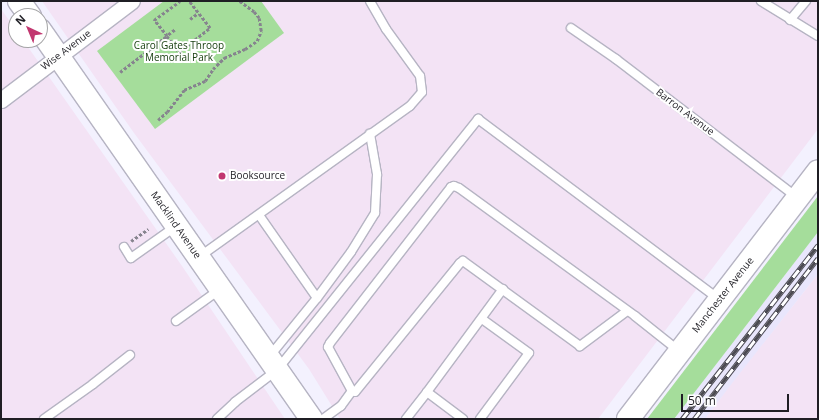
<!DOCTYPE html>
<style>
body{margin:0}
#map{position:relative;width:819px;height:420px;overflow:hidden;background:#f3f1fe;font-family:"Open Sans",sans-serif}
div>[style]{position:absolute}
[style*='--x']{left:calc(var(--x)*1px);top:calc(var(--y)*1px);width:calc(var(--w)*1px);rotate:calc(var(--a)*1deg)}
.built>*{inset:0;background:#e9e6fc}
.industrial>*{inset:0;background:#f3e3f5}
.green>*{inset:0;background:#a5dd9b}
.path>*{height:2.5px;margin-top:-1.25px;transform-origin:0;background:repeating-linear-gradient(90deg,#86848e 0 3px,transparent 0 5px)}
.roads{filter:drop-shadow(1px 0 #b6b4c3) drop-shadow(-1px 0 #b6b4c3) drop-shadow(0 1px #b6b4c3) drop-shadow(0 -1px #b6b4c3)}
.lane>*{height:8px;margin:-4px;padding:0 4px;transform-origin:4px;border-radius:4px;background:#fff}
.street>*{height:15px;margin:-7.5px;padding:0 7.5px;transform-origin:7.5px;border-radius:7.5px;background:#fff}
.secondary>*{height:22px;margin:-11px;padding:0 11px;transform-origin:11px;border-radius:11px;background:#fff}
.rail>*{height:4.5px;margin-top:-2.25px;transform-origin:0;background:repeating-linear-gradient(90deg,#fff 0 9px,#4c4b52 0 18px);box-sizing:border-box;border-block:1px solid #4c4b52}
.dots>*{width:11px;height:11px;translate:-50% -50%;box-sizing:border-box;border:2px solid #fff;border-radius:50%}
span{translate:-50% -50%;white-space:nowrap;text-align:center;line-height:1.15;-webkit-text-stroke:4px #fff;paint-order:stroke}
.park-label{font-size:10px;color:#1a4112}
.street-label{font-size:10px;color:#1f1e24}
.poi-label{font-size:10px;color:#1f1e24}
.left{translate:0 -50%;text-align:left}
.frame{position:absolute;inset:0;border:2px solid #1f1e24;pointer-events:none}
.north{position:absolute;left:8px;top:8px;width:40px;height:40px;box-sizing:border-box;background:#fff;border:1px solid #a5a5a7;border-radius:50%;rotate:316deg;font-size:11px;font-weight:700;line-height:16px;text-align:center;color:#1f1e24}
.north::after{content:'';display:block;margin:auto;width:14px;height:18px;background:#c23870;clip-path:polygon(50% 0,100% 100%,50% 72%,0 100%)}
.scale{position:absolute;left:681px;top:394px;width:108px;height:18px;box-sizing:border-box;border:2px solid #1f1e24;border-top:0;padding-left:5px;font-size:12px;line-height:14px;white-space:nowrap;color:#1f1e24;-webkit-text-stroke:3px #fff;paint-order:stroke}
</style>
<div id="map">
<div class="built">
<i style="clip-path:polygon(818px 232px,818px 274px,705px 419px,674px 419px)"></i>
</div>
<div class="industrial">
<i style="clip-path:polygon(42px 1px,818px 1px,818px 129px,598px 419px,340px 419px,309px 369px,134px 133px)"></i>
<i style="clip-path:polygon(1px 9px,16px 30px,16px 40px,23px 40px,182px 266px,285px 419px,1px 419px)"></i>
<i style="clip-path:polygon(818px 274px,818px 419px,705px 419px,733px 382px)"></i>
</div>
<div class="green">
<i style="clip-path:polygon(164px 1px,261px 1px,284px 33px,155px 129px,97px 51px)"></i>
<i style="clip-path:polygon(818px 196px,818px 232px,674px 419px,647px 419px)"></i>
</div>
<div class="path">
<i style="--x:190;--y:19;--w:10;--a:-37"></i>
<i style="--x:175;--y:30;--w:10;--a:143"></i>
<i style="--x:167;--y:36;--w:20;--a:53"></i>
<i style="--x:179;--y:52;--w:39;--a:-38"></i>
<i style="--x:210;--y:28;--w:34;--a:-128"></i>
<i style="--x:120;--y:72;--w:59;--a:-37.5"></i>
<i style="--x:167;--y:36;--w:21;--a:-129"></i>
<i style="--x:154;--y:20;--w:32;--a:-36"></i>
<i style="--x:158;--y:120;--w:12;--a:-42"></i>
<i style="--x:167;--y:112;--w:28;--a:-52"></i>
<i style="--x:184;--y:90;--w:23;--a:-23"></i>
<i style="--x:205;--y:81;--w:14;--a:-56"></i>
<i style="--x:213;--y:69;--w:16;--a:-45"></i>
<i style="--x:224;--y:58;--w:23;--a:-23"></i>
<i style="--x:245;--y:49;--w:14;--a:-34"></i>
<i style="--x:257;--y:41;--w:11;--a:-68"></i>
<i style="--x:261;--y:31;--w:13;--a:-99"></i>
<i style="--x:259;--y:18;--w:8;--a:-130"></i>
<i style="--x:254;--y:12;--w:19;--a:-144"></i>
<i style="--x:131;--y:241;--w:21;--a:-35"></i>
</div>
<div class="roads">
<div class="lane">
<i style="--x:761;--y:1;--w:67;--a:31.6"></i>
<i style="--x:790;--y:20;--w:25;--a:-50"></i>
<i style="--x:571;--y:28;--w:55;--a:34.6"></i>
<i style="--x:616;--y:59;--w:229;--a:37.4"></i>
<i style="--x:259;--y:215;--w:101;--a:55.1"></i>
<i style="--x:124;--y:247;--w:13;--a:58"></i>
<i style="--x:131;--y:258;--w:55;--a:-35.4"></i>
<i style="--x:199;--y:257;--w:259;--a:-35.6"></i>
<i style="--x:410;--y:106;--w:18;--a:-49"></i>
<i style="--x:422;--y:92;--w:16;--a:-97"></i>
<i style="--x:420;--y:76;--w:58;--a:-125.9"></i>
<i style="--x:386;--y:29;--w:32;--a:-120"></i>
<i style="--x:627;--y:311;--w:59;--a:143.3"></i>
<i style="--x:580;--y:346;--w:145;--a:-144"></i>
<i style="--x:463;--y:261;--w:4;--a:146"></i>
<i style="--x:460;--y:263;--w:166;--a:129.1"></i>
<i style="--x:355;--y:392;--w:3;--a:-162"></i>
<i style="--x:352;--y:391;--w:50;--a:-118.6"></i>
<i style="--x:328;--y:347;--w:4;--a:-63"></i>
<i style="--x:330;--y:343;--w:197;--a:-52.2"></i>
<i style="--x:451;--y:187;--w:3;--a:-18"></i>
<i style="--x:454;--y:186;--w:5;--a:22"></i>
<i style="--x:459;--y:188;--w:218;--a:36"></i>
<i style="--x:635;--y:316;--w:56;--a:38.5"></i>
<i style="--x:176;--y:321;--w:53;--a:-35.8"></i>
<i style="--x:269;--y:357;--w:76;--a:-50.9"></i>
<i style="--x:317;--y:298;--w:57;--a:-53.5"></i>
<i style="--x:351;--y:252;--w:46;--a:-58.4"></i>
<i style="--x:375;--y:213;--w:39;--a:-87"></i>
<i style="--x:377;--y:174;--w:41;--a:-99.9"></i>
<i style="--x:427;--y:392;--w:128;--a:-53.6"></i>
<i style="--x:44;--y:419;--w:60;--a:-35.5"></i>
<i style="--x:93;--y:384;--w:47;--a:-38.1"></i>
<i style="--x:217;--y:419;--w:25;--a:-43"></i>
<i style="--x:235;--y:402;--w:53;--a:-37.3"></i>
<i style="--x:277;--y:370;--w:322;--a:-51.3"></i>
<i style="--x:478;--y:119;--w:301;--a:36.8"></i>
<i style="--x:323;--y:419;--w:22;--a:-36"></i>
<i style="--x:341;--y:406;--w:19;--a:-54"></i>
<i style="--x:406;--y:419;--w:34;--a:-52"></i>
<i style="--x:427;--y:392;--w:45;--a:36.9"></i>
<i style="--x:480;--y:419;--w:82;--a:-53.4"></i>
<i style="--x:529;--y:353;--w:58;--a:-144.1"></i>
</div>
<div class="street">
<i style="--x:1;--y:100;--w:164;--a:-37.1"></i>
</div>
<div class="secondary">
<i style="--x:19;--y:1;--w:19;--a:54"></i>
<i style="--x:40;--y:30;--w:474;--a:55.1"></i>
<i style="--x:628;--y:419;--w:312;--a:-52.5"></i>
</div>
</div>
<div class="rail">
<i style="--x:682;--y:419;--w:221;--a:-52"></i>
<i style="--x:694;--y:419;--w:203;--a:-52.4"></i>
</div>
<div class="dots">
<i style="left:222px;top:176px;background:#c23870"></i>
</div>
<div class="park-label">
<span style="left:179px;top:51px">Carol Gates Throop<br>Memorial Park</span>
</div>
<div class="street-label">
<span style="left:66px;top:50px;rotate:-37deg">Wise Avenue</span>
<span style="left:685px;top:112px;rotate:37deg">Barron Avenue</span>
<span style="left:176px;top:225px;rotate:55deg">Macklind Avenue</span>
<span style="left:723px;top:295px;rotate:-52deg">Manchester Avenue</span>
</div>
<div class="poi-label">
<span class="left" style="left:230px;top:176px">Booksource</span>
</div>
<div class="frame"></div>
<div class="north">N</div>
<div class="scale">50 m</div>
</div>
